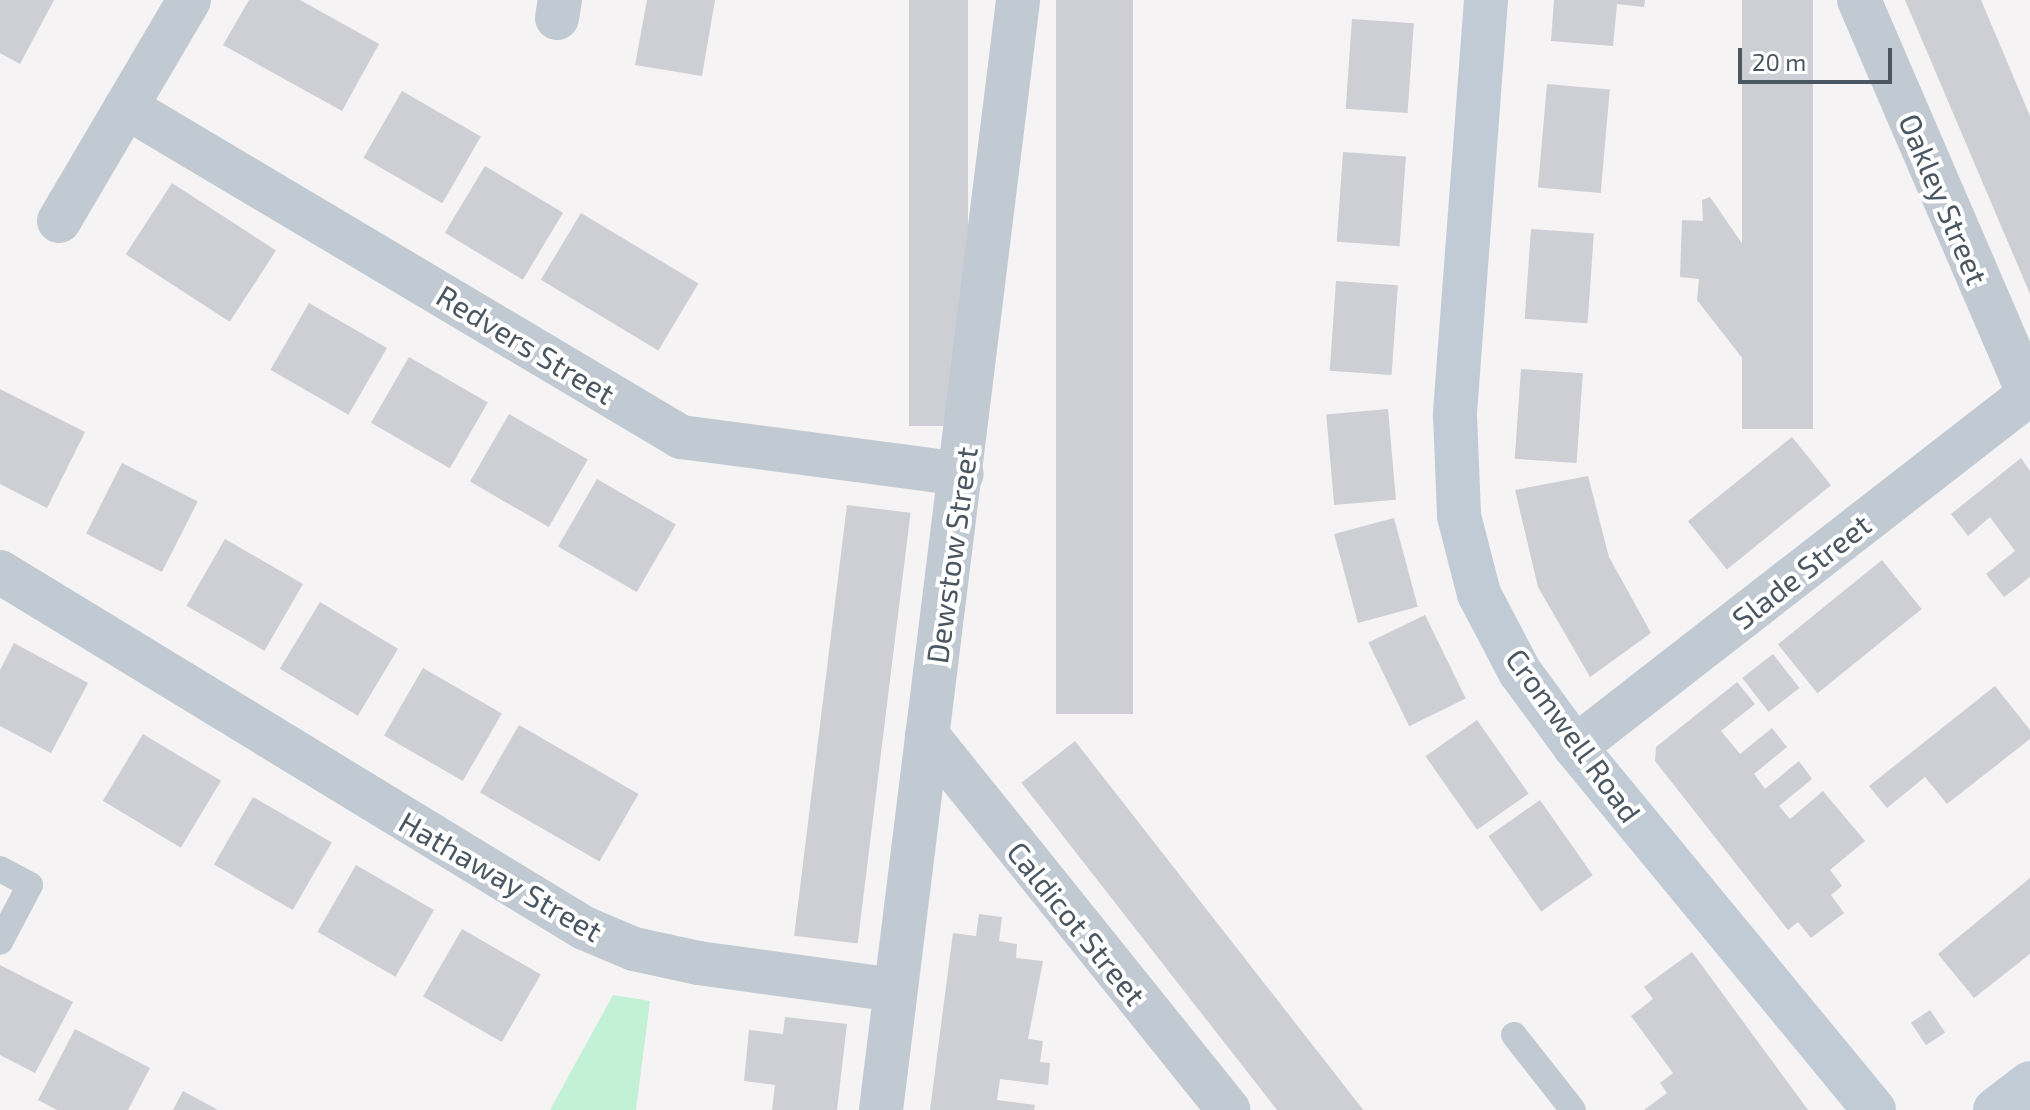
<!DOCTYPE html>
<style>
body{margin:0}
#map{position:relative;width:2030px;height:1110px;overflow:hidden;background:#f5f3f3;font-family:"Exo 2",sans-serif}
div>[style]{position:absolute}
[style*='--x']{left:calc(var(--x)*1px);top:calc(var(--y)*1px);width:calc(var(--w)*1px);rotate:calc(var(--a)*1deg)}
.green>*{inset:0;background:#c3f1d5}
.building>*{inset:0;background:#cdcfd5;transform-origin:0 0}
.lane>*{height:26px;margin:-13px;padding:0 13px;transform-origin:13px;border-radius:13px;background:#c1cad2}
.street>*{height:44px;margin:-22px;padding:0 22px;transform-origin:22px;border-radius:22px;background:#c1cad2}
.secondary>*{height:44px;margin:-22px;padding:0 22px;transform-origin:22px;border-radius:22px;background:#c1cbd6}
span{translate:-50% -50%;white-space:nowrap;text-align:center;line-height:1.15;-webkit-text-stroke:8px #fff;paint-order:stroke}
.street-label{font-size:30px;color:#4a5661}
.scale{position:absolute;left:1738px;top:48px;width:154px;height:36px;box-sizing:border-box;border:4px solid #4a5661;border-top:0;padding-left:10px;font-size:24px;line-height:28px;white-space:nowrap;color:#4a5661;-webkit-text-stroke:6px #fff;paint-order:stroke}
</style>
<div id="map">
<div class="green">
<i style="clip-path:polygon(613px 995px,650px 1001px,636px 1110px,550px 1110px)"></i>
</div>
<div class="building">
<i style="clip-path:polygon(0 0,54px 0,20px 64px,0 53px)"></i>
<i style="clip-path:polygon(249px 0,300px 0,379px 44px,342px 111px,223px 45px)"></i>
<i style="clip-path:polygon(647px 0,715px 0,702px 76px,635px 65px)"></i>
<i style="left:909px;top:0;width:59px;height:426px"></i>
<i style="left:1056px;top:0;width:77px;height:714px"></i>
<i style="clip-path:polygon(1554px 0,1645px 0,1644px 7px,1617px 4px,1613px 46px,1551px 41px)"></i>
<i style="left:1742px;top:0;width:71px;height:429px"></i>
<i style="clip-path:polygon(1905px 0,1981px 0,2030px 116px,2030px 294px)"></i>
<i style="left:1352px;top:19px;width:62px;height:90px;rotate:4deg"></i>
<i style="left:1547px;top:84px;width:63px;height:104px;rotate:5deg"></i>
<i style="left:402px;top:91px;width:91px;height:77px;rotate:30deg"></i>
<i style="left:1343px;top:152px;width:63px;height:90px;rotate:4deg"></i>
<i style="left:485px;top:166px;width:91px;height:78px;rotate:31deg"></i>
<i style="left:172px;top:183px;width:124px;height:85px;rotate:33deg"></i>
<i style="clip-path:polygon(1710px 197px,1790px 313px,1801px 309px,1810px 329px,1753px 372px,1697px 300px,1699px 279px,1680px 277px,1682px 220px,1703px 221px,1702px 200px)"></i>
<i style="left:581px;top:213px;width:137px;height:78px;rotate:31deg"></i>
<i style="left:1531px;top:229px;width:63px;height:90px;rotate:4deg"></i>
<i style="left:1336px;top:281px;width:62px;height:90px;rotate:4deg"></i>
<i style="left:309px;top:303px;width:90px;height:77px;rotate:30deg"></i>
<i style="left:409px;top:357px;width:91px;height:76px;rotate:30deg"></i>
<i style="left:1521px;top:369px;width:62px;height:90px;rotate:4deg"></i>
<i style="clip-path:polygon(0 389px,85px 432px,47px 508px,0 484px)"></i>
<i style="left:1388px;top:409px;width:91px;height:62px;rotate:85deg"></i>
<i style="left:509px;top:414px;width:91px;height:78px;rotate:30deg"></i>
<i style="left:1792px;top:437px;width:62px;height:134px;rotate:51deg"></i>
<i style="clip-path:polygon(2021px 458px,2030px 471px,2030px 577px,2004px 597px,1986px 574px,2015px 551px,1990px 517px,1968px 536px,1951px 514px)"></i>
<i style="left:122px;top:463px;width:85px;height:79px;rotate:27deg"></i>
<i style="clip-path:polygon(1588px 476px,1609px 557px,1651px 633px,1590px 677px,1538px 587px,1515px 490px)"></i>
<i style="left:597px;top:479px;width:91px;height:78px;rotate:30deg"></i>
<i style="left:847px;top:505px;width:64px;height:434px;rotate:7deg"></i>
<i style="left:1394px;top:518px;width:92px;height:62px;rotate:75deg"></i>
<i style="left:225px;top:539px;width:90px;height:77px;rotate:30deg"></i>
<i style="left:1882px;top:560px;width:63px;height:134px;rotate:51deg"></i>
<i style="left:320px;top:602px;width:91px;height:78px;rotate:31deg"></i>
<i style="left:1425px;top:615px;width:93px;height:63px;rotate:64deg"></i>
<i style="clip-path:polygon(14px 643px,88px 683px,51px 753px,0 726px,0 670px)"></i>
<i style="left:1773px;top:654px;width:43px;height:39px;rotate:52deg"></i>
<i style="left:423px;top:668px;width:91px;height:78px;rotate:30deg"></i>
<i style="clip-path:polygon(1737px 682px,1755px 704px,1721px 731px,1740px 754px,1772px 728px,1787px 747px,1754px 774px,1765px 789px,1799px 761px,1812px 779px,1779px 806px,1790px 819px,1823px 791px,1865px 841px,1830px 870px,1842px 886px,1831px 895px,1844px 913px,1811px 938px,1798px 922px,1788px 930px,1655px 761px,1656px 747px)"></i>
<i style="clip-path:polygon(1995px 686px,2030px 730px,2030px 739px,1947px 804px,1925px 777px,1887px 808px,1869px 786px)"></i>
<i style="left:1477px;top:720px;width:90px;height:63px;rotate:55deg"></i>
<i style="left:519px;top:725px;width:138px;height:78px;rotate:30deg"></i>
<i style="left:143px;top:734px;width:91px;height:78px;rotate:31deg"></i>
<i style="left:1075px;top:741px;width:470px;height:68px;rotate:52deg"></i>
<i style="left:253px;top:797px;width:91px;height:78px;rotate:30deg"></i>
<i style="left:1540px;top:800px;width:92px;height:63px;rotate:55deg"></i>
<i style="left:356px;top:865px;width:90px;height:77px;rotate:30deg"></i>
<i style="clip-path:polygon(2030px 878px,2030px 954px,1974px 998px,1938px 954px)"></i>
<i style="clip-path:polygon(979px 914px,1002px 917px,999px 941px,1017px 944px,1016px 958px,1043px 961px,1028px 1039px,1043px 1041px,1040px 1062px,1050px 1063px,1048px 1085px,1000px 1079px,997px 1100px,1035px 1105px,1034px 1110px,930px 1110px,953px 933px,976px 936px)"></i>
<i style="left:462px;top:929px;width:91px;height:78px;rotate:30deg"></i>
<i style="clip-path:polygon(1692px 952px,1808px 1110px,1644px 1110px,1667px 1093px,1660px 1083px,1673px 1073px,1631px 1016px,1653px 999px,1644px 987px)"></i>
<i style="clip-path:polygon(0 965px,73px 1002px,35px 1073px,0 1055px)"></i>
<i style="left:1930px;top:1010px;width:27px;height:23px;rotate:56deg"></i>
<i style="clip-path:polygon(785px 1017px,847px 1024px,837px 1110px,772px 1110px,775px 1085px,744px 1081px,749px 1030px,783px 1034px)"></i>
<i style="clip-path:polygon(75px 1029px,150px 1068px,128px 1110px,57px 1110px,38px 1100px)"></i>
<i style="clip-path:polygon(183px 1091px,218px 1110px,173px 1110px)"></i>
</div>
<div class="lane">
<i style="--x:0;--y:869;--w:34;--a:28"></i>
<i style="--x:30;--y:885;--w:64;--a:117.8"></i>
<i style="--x:1514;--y:1035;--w:95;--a:51.8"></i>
</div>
<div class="street">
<i style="--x:1859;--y:0;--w:433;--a:66.7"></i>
<i style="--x:557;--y:18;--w:18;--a:-81"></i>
<i style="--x:126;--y:107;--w:646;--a:30.74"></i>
<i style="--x:681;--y:437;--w:283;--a:7.5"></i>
<i style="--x:59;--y:221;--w:256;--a:-59.5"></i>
<i style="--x:0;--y:572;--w:684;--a:31.37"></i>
<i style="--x:584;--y:928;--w:54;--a:22.8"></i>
<i style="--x:634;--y:949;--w:66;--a:12.3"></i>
<i style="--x:698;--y:963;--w:199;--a:7.8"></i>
<i style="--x:927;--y:735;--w:481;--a:51.2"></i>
<i style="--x:1575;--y:747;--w:574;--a:-37.85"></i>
<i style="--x:881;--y:1110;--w:1118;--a:-82.96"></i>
</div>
<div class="secondary">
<i style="--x:1486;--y:0;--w:416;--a:94.3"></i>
<i style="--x:1455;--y:415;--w:101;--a:87.7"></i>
<i style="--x:1459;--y:516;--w:81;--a:75.6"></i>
<i style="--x:1479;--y:594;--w:88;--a:62.3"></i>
<i style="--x:1520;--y:672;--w:93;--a:53.7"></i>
<i style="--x:1575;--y:747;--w:470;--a:50.5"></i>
<i style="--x:1995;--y:1110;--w:44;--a:-37.6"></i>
</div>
<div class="street-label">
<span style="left:1944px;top:199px;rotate:67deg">Oakley Street</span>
<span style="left:526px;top:344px;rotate:31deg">Redvers Street</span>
<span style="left:951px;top:555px;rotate:-82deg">Dewstow Street</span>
<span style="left:1801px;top:571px;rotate:-38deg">Slade Street</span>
<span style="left:1574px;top:735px;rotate:54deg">Cromwell Road</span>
<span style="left:501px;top:876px;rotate:30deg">Hathaway Street</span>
<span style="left:1077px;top:923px;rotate:51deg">Caldicot Street</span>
</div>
<div class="scale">20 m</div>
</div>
